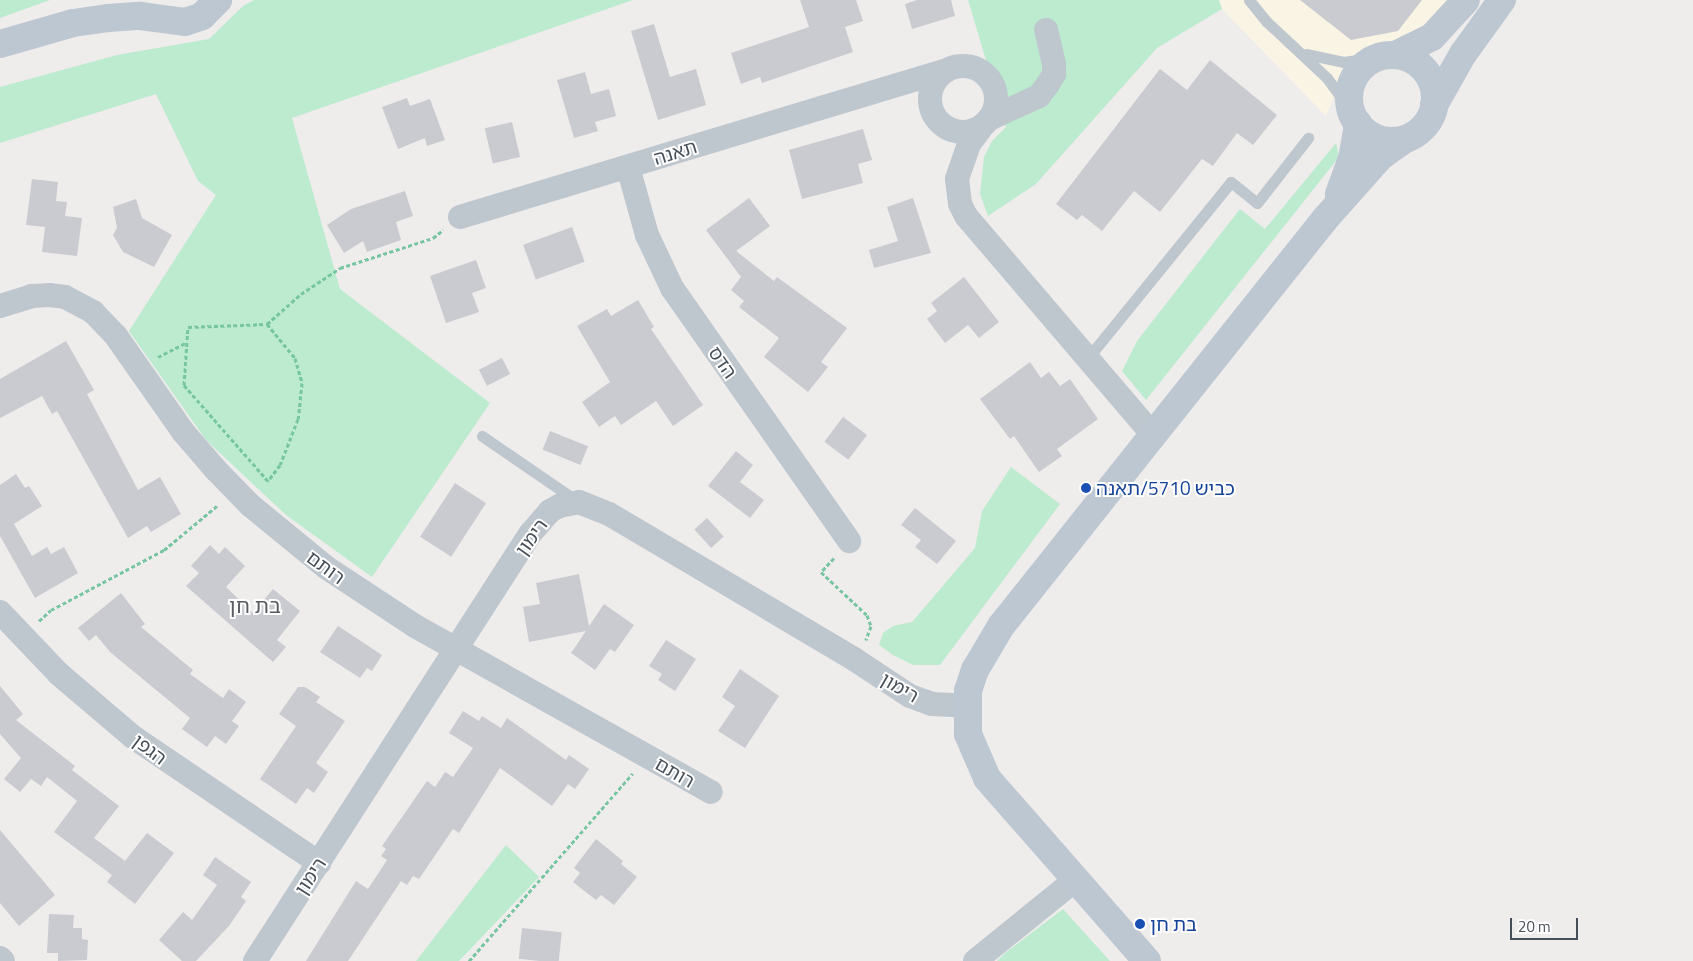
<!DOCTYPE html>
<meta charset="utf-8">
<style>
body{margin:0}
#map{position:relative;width:1693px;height:961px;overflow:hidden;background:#efecec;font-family:"Titillium Web","Noto Sans Hebrew",sans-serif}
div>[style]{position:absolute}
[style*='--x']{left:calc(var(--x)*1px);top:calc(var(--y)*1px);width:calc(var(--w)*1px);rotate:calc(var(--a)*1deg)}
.commercial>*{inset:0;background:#faf4e5}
.green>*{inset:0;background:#bcebcf}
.building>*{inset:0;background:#cacbd1;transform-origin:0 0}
.path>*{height:3px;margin-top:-1.5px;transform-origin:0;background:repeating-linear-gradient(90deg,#76c6a1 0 4px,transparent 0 6.5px)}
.service>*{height:11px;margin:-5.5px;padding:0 5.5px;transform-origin:5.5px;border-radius:5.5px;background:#bec6ce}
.minor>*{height:24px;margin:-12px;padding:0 12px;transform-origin:12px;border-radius:12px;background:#bec6ce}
.minor>.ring{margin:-12px;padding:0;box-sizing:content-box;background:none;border:24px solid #bec6ce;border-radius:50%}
.secondary>*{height:28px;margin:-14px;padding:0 14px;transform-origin:14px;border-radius:14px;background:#bdc7d2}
.secondary>.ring{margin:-14px;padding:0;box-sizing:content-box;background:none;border:28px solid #bdc7d2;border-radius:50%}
.dots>*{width:14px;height:14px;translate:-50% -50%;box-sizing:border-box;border:2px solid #fff;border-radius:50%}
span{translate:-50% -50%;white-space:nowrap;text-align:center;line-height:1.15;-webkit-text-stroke:4px #fff;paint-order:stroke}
.street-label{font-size:19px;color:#464f58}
.transit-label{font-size:19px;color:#164399}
.left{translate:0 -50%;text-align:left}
.quarter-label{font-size:21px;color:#595c60}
.scale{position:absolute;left:1510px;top:918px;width:68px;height:22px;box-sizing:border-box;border:2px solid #464f58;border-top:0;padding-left:6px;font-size:15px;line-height:18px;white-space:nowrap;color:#464f58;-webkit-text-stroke:4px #fff;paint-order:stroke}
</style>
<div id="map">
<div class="commercial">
<i style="clip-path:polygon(1219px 0,1451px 0,1424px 27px,1406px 38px,1364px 50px,1344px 72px,1326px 116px,1222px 9px)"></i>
</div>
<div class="green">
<i style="clip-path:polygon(0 0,50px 0,0 18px)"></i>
<i style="clip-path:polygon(254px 0,633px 0,292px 118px,340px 289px,490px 403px,372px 577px,286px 515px,206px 440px,129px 331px,216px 195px,198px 181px,156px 94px,0 143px,0 87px,117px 55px,209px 39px,243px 6px)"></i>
<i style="clip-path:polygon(968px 0,1219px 0,1222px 9px,1157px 48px,1036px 184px,988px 216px,980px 194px,984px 157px,992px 141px,1006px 127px)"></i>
<i style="clip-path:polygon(1336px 143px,1339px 157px,1146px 400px,1122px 371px,1137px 341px,1240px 209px,1265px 229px)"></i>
<i style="clip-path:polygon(1011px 467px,1060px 504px,940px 665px,913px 665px,893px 655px,879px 645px,883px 633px,893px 626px,912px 622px,975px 548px,982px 511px)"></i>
<i style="clip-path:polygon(506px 845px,539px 877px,459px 961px,416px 961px)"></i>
<i style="clip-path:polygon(1063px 909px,1110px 961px,997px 961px,1005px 953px)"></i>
</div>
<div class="building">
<i style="clip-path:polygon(800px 0,856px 0,863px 21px,845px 27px,853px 52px,762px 83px,760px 77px,741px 84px,731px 53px,809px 27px)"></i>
<i style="clip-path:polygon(917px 0,951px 0,955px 16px,912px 29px,905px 4px)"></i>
<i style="clip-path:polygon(1300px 0,1422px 0,1398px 31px,1351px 40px)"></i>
<i style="clip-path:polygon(654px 24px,670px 77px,696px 69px,706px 105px,658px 120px,631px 31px)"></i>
<i style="clip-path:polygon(1210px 60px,1277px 115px,1253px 145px,1237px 133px,1213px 166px,1202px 159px,1160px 212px,1134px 191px,1102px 231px,1082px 215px,1077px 220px,1056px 204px,1160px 69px,1187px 90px)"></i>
<i style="clip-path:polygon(585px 72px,591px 94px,609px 89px,616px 116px,595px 122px,598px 131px,574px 138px,557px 80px)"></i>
<i style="clip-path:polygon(407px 98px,410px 106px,430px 99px,445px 140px,427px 146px,425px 138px,398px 149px,382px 107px)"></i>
<i style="left:512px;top:122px;width:36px;height:28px;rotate:77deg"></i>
<i style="clip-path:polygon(863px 129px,872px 160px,858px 164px,863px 183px,802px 199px,789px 150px)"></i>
<i style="clip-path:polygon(32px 179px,58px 182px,56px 201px,67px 202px,65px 216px,82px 218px,77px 256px,42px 252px,45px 227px,26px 225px)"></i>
<i style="clip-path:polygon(405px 191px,413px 216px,396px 222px,401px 240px,367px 252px,363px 241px,344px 253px,327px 225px,351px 209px)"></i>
<i style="clip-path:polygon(749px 198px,770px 226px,736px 251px,774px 281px,777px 277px,847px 328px,821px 362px,828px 367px,808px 392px,764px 357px,779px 338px,739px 307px,744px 301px,731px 290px,741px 277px,706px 230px)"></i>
<i style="clip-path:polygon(913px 198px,931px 253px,874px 268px,869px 250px,898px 241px,887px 207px)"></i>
<i style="clip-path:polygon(136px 199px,142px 218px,172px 235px,154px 267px,123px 252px,113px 235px,117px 228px,113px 207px)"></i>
<i style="left:572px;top:227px;width:37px;height:52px;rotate:70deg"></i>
<i style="clip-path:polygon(476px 260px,486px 288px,472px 293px,479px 312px,446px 323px,430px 276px)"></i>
<i style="clip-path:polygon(964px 277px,999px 322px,979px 338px,968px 325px,945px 343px,927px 319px,937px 311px,931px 303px)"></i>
<i style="clip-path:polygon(638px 300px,654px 327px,651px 329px,703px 405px,673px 426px,656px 401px,621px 425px,615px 416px,599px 427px,582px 402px,610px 382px,577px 326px,607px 309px,611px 316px)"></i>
<i style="clip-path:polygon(66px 341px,94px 390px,87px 394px,138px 490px,160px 477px,181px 514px,151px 532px,147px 526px,128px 538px,57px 411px,52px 414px,42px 396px,0 418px,0 379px)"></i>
<i style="left:502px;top:358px;width:18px;height:26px;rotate:63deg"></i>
<i style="clip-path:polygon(1030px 362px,1041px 378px,1049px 372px,1060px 386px,1070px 379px,1098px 419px,1057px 449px,1062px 456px,1039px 472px,1014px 436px,1010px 439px,980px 399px)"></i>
<i style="left:843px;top:417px;width:30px;height:31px;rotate:37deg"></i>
<i style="left:550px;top:431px;width:41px;height:20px;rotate:22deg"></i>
<i style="clip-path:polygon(736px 451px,753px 465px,740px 482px,764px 500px,750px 518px,708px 486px)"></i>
<i style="clip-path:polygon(16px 474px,25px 488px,29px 486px,42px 506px,14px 524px,32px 556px,47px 547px,51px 554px,64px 547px,78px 573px,35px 598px,0 536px,0 485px)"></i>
<i style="left:455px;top:483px;width:37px;height:64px;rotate:33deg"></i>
<i style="clip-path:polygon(915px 508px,956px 541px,937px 564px,915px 547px,921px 540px,901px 525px)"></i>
<i style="left:707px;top:518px;width:25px;height:17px;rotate:48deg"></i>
<i style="clip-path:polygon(210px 545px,219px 554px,225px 547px,245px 566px,226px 587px,253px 613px,273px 589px,300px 611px,277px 640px,286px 647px,273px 662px,186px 586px,199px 573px,191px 566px)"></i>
<i style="clip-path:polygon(579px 574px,589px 626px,604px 604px,634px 625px,615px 652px,610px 649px,595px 670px,571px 653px,586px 631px,529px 642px,523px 607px,540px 604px,536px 583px)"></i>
<i style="clip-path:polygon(121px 593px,145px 624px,141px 627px,193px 670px,190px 674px,223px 698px,229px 689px,246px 702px,232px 721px,239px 726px,226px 744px,215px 736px,207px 747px,182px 729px,190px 718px,110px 652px,96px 635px,89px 641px,78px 628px)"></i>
<i style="clip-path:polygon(338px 626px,382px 655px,372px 671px,367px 668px,360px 678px,320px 652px)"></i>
<i style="clip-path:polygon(666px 640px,696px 659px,675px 691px,658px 680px,662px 674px,649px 666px)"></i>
<i style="clip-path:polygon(740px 669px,779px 696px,745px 748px,718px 731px,735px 706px,722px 697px)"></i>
<i style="clip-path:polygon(0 686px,23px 714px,16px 720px,75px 766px,72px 770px,119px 806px,94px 838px,125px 861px,147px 833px,174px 853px,135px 904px,107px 882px,112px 875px,54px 832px,77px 801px,47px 777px,41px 786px,31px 779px,20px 792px,4px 779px,21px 758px,0 734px)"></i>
<i style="clip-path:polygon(298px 687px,305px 687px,320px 697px,316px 702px,345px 721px,316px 763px,328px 772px,314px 793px,307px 788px,296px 804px,260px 779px,296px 726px,279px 714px)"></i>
<i style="clip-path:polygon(463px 711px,479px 721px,482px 716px,501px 728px,507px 718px,566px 760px,569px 755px,589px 769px,575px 789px,568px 784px,552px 806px,500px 768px,459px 833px,453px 829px,419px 879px,413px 876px,407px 885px,401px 881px,348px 961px,306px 961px,356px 881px,368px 889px,387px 860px,381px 856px,386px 849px,382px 846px,427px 781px,435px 787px,445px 772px,453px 777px,473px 748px,449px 733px)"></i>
<i style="clip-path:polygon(0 830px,55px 895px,19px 926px,0 903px)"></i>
<i style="clip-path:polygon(596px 839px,623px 861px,621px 864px,637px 877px,614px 905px,601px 895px,596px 900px,573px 882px,580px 873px,574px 868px)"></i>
<i style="clip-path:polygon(215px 857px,251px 882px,241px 897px,246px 901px,229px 926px,196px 961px,182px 961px,159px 940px,183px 912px,192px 920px,217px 885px,203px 875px)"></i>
<i style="clip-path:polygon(49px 914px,74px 915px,73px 928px,82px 928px,82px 939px,88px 940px,87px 960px,58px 961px,58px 953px,47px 953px)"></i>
<i style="left:522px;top:928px;width:40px;height:31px;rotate:6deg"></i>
</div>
<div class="path">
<i style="--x:267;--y:324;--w:44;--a:50.5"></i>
<i style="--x:295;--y:358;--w:26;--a:74"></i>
<i style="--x:302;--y:383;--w:36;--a:96"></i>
<i style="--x:298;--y:419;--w:49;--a:111.4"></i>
<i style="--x:280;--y:465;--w:20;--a:127"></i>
<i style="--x:268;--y:481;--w:128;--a:-131.2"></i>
<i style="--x:184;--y:385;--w:58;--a:-86.1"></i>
<i style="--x:188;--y:327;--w:79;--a:-2.2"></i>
<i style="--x:267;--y:324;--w:45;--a:-41.4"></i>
<i style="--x:301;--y:294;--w:47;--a:-33.7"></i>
<i style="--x:340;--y:268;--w:98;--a:-17.9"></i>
<i style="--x:433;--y:238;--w:13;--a:-39"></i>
<i style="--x:158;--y:357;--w:31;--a:-27"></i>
<i style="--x:834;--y:558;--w:19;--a:133"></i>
<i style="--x:821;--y:572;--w:63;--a:43.1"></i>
<i style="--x:867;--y:615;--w:12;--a:70"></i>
<i style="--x:871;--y:626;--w:15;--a:110"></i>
<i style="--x:39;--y:621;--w:16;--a:-43"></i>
<i style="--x:51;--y:610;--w:128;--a:-28"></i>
<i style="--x:164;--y:550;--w:70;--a:-39.8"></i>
<i style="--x:469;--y:961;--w:249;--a:-48.9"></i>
</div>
<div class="service">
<i style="--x:1249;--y:0;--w:28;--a:51"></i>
<i style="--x:1267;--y:22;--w:82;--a:43"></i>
<i style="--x:1327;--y:78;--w:41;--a:54"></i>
<i style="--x:1306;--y:54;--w:38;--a:12"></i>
<i style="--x:1343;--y:62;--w:36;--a:-8"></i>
<i style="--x:1087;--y:359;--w:228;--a:-50.9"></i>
<i style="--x:1231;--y:182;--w:33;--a:39"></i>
<i style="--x:1257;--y:203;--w:83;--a:-51.9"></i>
<i style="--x:482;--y:436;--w:115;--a:34.4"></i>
</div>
<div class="minor">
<i class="ring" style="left:930px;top:66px;width:42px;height:42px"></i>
<i style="--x:989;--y:119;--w:55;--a:-24.7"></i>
<i style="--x:1039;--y:96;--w:15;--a:-53"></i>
<i style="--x:1048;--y:84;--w:12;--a:-59"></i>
<i style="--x:1054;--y:74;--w:10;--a:-90"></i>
<i style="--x:1054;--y:64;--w:35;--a:-103"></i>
<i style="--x:984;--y:124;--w:25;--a:127"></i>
<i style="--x:969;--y:144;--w:37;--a:109"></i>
<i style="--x:957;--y:179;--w:25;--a:83"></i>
<i style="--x:960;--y:204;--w:13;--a:63"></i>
<i style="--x:966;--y:216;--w:288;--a:49.5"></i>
<i style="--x:628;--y:167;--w:71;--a:74.4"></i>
<i style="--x:647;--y:235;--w:59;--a:64.7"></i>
<i style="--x:672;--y:288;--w:309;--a:55"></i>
<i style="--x:460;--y:217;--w:509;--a:-16.8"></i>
<i style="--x:0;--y:306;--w:34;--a:-17"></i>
<i style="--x:32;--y:296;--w:17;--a:-3"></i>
<i style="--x:49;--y:295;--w:16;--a:7"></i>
<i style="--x:65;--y:297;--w:32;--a:28"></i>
<i style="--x:93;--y:312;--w:33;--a:46"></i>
<i style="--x:116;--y:336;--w:118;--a:55"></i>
<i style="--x:184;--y:433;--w:49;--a:49.1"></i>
<i style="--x:216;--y:470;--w:49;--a:45.8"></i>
<i style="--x:250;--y:505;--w:99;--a:39.3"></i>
<i style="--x:327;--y:568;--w:105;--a:33.4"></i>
<i style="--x:415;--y:626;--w:339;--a:29.3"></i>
<i style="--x:0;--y:612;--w:86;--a:46.4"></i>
<i style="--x:59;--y:674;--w:97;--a:40.4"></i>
<i style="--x:133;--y:737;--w:225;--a:34.1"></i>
<i style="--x:0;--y:958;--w:4;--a:45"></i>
<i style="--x:255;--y:961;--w:508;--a:-57.22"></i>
<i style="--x:530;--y:534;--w:30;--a:-49"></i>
<i style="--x:550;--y:511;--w:10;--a:-29"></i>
<i style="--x:559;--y:506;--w:20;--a:-11"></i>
<i style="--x:579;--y:502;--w:32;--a:22"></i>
<i style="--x:609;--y:514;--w:285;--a:30.6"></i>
<i style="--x:854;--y:659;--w:67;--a:33.5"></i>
<i style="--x:910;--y:696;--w:23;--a:20"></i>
<i style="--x:932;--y:704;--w:35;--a:3"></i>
<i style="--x:975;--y:961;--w:129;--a:-39"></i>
</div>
<div class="secondary">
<i style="--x:0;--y:44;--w:76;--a:-16"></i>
<i style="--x:73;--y:23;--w:35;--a:-8"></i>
<i style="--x:108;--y:18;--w:32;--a:-4"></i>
<i style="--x:140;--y:16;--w:45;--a:7.6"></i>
<i style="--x:185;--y:22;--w:18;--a:-19"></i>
<i style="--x:202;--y:16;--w:23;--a:-45"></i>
<i class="ring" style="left:1349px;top:55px;width:58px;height:58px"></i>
<i style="--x:1395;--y:55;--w:41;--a:-25.9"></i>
<i style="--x:1432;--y:37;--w:50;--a:-47.4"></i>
<i style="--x:1434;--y:105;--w:59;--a:-60.4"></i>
<i style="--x:1463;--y:54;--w:67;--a:-54.2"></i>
<i style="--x:1339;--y:194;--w:37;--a:-70"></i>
<i style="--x:1352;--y:159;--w:36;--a:-80"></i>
<i style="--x:1147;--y:961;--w:243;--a:-131.2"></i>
<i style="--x:987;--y:778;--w:48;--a:-113.4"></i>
<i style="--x:968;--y:734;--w:43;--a:-90"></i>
<i style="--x:968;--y:691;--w:22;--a:-72"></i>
<i style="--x:975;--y:670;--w:51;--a:-59.4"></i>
<i style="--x:1001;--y:626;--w:520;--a:-51.48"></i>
<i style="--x:1325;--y:219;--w:84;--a:-48.4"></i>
<i style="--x:1381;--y:156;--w:29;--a:-35"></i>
</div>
<div class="dots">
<i style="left:1086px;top:488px;background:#1a4fb4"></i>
<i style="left:1140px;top:924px;background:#1a4fb4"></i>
</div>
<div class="street-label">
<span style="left:675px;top:152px;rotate:-17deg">תאנה</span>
<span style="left:723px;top:362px;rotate:55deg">הדס</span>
<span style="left:531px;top:537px;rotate:-54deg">רימון</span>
<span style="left:326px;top:567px;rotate:36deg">רותם</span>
<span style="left:900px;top:687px;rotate:30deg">רימון</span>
<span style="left:150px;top:749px;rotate:37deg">הגפן</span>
<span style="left:675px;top:772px;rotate:30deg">רותם</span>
<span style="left:310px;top:876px;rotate:-57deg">רימון</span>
</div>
<div class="transit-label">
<span class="left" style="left:1096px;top:488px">כביש 5710/תאנה</span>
<span class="left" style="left:1150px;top:924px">בת חן</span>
</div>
<div class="quarter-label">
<span style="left:255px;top:605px">בת חן</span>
</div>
<div class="scale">20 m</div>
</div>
